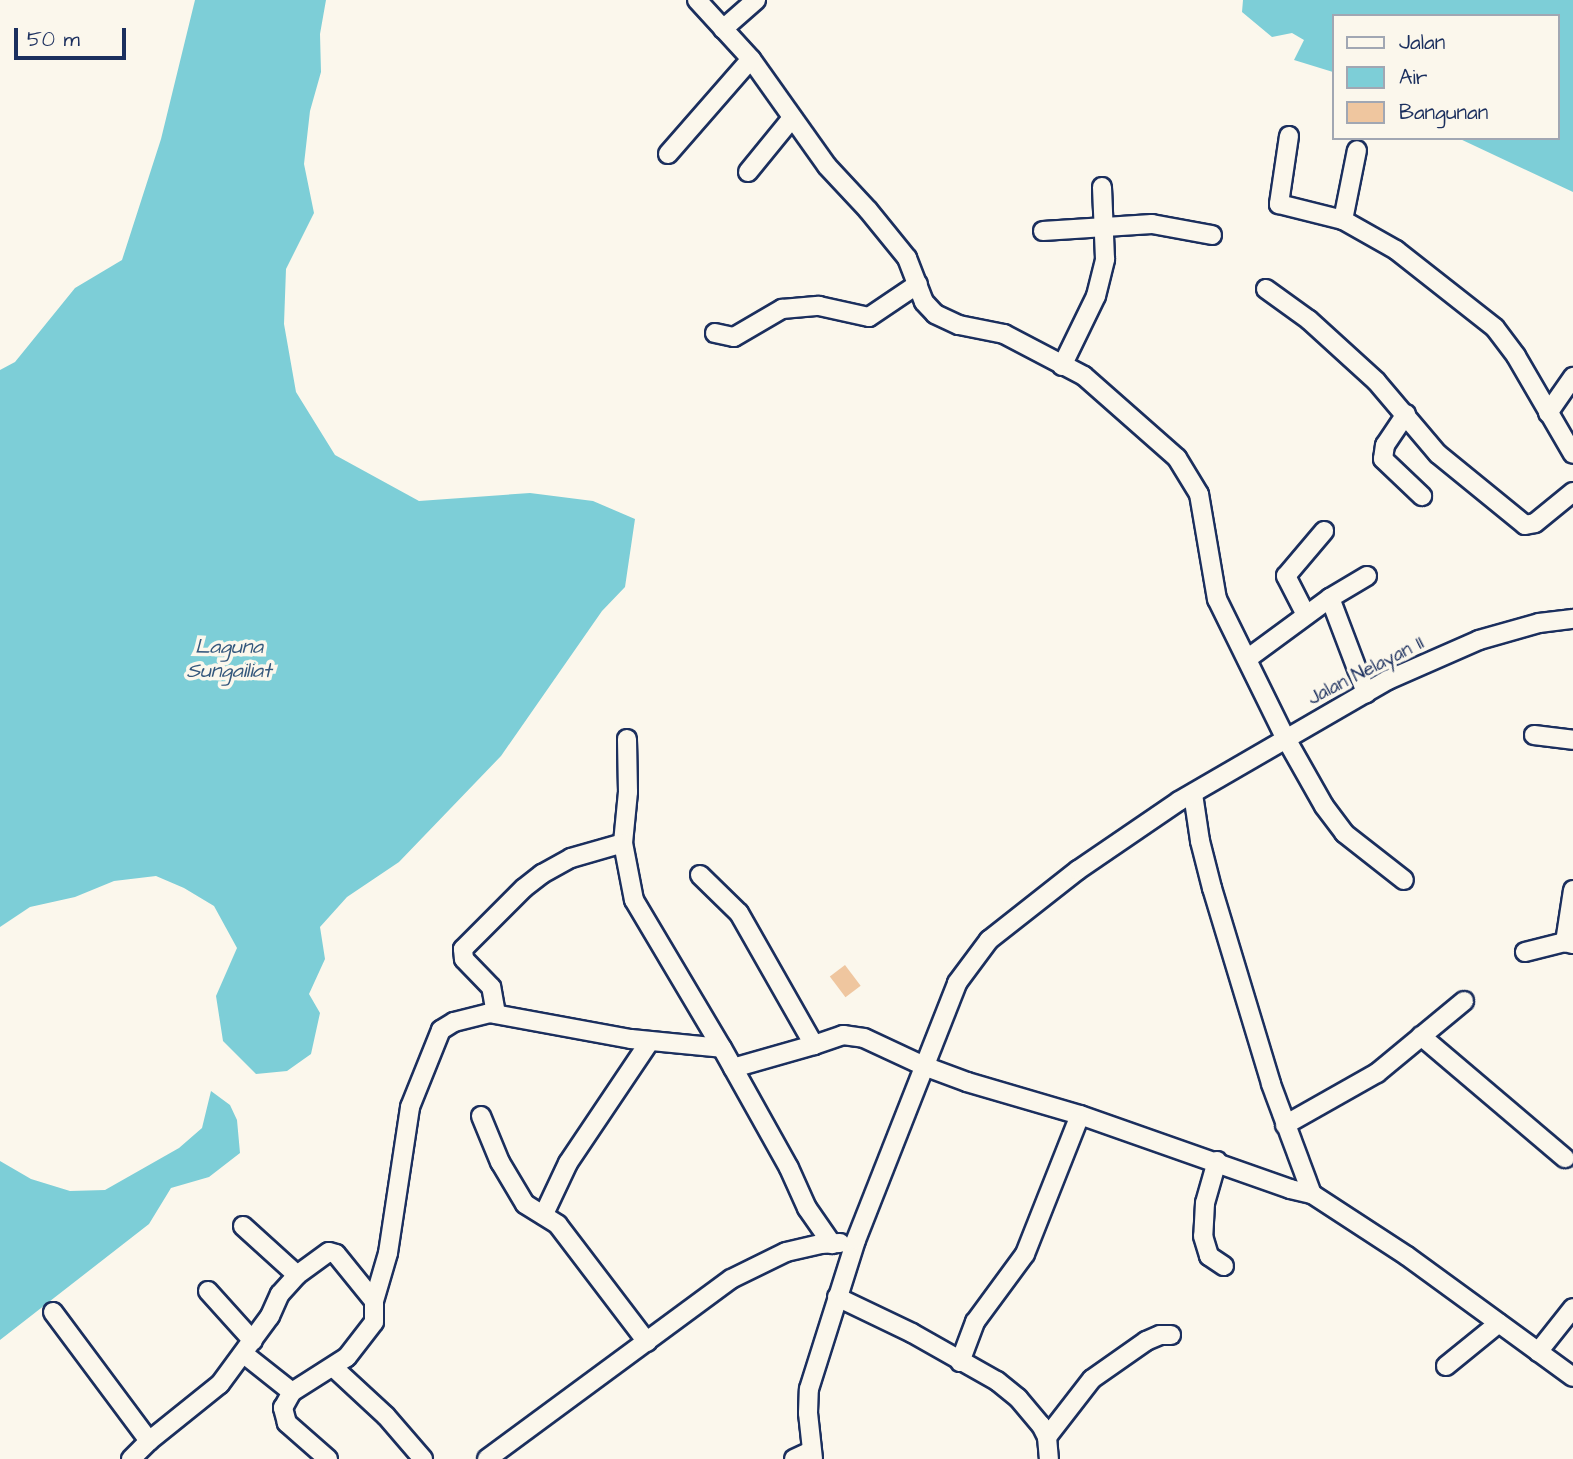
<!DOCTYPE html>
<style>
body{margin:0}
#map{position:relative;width:1573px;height:1459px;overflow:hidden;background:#fbf7ec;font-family:"Architects Daughter",sans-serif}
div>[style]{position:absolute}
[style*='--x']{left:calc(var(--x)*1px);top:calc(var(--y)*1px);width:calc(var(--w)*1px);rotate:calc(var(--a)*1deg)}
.water>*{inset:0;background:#7dced7}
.building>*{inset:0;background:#efc69f;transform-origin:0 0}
.roads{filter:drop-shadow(2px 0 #1b2f5e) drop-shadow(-2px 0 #1b2f5e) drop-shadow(0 2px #1b2f5e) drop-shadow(0 -2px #1b2f5e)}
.minor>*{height:18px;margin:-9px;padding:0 9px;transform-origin:9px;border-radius:9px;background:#fbf7ec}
span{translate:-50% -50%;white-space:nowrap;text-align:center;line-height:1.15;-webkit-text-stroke:7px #fbf7ec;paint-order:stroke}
.street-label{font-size:19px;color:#1b2f5e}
.water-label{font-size:21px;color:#34577c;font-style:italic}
.legend{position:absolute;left:1332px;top:14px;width:228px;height:126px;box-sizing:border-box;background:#fbf7ec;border:2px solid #a1a7b3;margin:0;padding:9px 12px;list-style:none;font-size:21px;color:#1b2f5e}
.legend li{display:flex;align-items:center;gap:14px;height:35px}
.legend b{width:35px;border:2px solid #a1a7b3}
.scale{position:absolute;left:14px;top:28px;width:112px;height:32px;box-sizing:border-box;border:4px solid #1b2f5e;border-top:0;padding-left:9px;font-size:21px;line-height:24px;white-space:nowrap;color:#1b2f5e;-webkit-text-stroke:5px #fbf7ec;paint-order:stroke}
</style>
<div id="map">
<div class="water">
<i style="clip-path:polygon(195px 0,326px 0,320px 34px,321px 72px,310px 111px,304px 164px,314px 213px,286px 269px,284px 324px,296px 392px,335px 455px,419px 501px,530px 493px,593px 501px,635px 519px,625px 587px,602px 611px,501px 756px,399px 862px,347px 897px,320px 927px,325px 959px,309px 994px,320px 1013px,311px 1054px,287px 1071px,256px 1074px,223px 1041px,216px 996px,237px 948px,214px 906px,184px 888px,156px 876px,114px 881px,75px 897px,30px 907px,0 927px,0 370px,15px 362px,75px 288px,122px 260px,161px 139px)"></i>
<i style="clip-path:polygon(1243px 0,1573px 0,1573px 192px,1458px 138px,1557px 138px,1557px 16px,1333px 16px,1333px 72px,1294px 60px,1304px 40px,1292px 33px,1272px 37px,1242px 12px)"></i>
<i style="clip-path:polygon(211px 1091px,230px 1105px,237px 1120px,240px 1153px,209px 1177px,171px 1188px,149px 1224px,0 1340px,0 1161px,31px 1179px,70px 1191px,105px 1190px,179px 1148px,202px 1128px)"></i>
</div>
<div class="building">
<i style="left:845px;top:965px;width:26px;height:19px;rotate:53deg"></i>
</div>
<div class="roads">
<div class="minor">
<i style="--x:697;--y:0;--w:80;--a:47.5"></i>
<i style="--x:751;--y:59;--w:131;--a:54.6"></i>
<i style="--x:827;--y:166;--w:60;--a:47"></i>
<i style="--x:868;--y:210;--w:62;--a:50.9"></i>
<i style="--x:907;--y:258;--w:47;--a:68.9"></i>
<i style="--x:924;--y:302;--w:16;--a:47"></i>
<i style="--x:935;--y:314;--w:26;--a:25"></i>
<i style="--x:959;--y:325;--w:46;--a:11.3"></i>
<i style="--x:1004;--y:334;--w:90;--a:27.7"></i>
<i style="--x:1084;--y:376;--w:124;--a:41.4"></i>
<i style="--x:1177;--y:458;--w:42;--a:58.6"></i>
<i style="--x:1199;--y:494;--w:107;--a:80.3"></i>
<i style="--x:1217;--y:599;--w:154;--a:63.8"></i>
<i style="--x:1285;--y:737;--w:79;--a:60.5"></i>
<i style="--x:1324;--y:806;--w:34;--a:53"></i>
<i style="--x:1344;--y:833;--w:76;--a:38.1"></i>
<i style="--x:723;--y:29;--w:44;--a:-41.3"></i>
<i style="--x:1289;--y:136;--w:69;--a:98.4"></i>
<i style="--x:1279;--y:204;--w:66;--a:14"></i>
<i style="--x:1343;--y:220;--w:61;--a:29.5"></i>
<i style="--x:1396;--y:250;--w:126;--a:38.2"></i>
<i style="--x:1495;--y:328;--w:35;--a:53"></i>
<i style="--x:1516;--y:356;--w:113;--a:59.8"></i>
<i style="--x:668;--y:154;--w:126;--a:-48.9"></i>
<i style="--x:748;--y:172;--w:70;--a:-50.8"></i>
<i style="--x:1343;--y:220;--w:71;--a:-78.7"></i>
<i style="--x:1043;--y:231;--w:109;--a:-3.7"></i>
<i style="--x:1152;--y:224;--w:61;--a:10.4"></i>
<i style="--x:1266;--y:289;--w:53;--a:35.8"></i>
<i style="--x:1309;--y:320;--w:91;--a:42.3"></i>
<i style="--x:1376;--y:381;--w:96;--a:49.7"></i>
<i style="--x:1438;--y:454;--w:112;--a:39.2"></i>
<i style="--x:1525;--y:525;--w:10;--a:-11"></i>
<i style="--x:1535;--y:523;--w:49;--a:-39.2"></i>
<i style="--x:715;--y:333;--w:19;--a:12"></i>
<i style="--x:734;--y:337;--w:56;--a:-30.3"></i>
<i style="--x:782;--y:309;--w:37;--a:-5"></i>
<i style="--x:819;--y:306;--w:51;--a:12.4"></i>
<i style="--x:869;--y:317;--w:59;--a:-34"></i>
<i style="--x:1062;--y:366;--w:78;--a:-64.1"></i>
<i style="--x:1096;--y:296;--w:38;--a:-76"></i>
<i style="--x:1105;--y:259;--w:72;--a:-92.4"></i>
<i style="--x:1548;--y:413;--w:44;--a:-55.2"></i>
<i style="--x:1406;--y:414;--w:37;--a:124"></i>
<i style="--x:1385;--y:445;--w:14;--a:98"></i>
<i style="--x:1383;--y:459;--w:54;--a:43.5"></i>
<i style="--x:1330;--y:598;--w:102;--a:69.2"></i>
<i style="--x:1306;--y:615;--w:44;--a:-117.1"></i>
<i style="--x:1286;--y:576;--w:59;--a:-49.8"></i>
<i style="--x:1247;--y:659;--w:103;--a:-36.3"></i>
<i style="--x:1330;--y:598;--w:43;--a:-30.7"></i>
<i style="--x:1534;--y:735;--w:39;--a:7"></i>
<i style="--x:1193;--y:794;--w:48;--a:81.5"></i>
<i style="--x:1200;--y:841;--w:49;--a:75.7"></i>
<i style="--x:1212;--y:888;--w:205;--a:73.2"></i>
<i style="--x:1271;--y:1084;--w:117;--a:69.6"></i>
<i style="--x:623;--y:843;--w:51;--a:-84.4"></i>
<i style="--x:628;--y:792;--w:53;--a:-91.1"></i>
<i style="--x:700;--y:875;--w:54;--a:44.3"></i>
<i style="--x:739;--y:913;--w:152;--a:60.4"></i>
<i style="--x:814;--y:1045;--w:31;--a:-19"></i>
<i style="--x:843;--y:1035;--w:21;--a:8"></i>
<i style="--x:864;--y:1038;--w:66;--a:25"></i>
<i style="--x:924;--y:1066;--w:46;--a:20.4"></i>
<i style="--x:967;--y:1082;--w:118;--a:16.3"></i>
<i style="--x:1080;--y:1115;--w:223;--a:19.4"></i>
<i style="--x:1290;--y:1189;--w:23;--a:13"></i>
<i style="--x:1312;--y:1194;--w:113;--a:33.1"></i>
<i style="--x:1407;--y:1256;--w:205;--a:36.1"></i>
<i style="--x:1573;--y:890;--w:53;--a:98.7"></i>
<i style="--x:1565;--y:942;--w:8;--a:14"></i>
<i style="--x:1525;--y:952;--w:41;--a:-14"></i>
<i style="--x:496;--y:1014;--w:27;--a:-100"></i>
<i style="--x:491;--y:987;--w:39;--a:-134"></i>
<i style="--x:464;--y:959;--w:10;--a:-96"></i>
<i style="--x:463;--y:949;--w:86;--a:-45"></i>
<i style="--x:524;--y:888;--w:23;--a:-38"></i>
<i style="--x:542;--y:874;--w:33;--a:-29"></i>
<i style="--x:571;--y:858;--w:54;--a:-16.1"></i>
<i style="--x:623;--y:843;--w:58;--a:79.1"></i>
<i style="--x:634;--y:900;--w:172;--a:59.3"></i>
<i style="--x:722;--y:1048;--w:137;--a:60.8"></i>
<i style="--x:789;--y:1168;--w:44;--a:65.8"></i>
<i style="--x:807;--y:1208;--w:44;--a:55.2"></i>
<i style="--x:1421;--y:1036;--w:189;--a:40.3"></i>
<i style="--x:733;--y:1068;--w:84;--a:-15.9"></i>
<i style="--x:481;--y:1116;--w:50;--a:67.6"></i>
<i style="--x:500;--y:1162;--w:49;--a:59.2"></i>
<i style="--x:525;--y:1204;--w:39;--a:32"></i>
<i style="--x:558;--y:1225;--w:147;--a:52.7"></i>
<i style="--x:1285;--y:1125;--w:106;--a:-29.5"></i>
<i style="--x:1377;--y:1073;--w:113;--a:-39.6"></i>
<i style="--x:1217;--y:1161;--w:44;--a:105.9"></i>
<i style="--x:1205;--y:1203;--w:33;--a:93"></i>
<i style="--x:1203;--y:1236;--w:21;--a:73"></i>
<i style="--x:1209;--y:1256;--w:18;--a:34"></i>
<i style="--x:544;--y:1214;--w:56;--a:-64.8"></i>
<i style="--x:568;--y:1163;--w:147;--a:-56.1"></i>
<i style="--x:243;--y:1226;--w:73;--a:42.2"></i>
<i style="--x:208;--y:1291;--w:67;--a:48"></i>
<i style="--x:837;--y:1297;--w:83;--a:25.6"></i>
<i style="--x:912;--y:1333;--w:98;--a:29.5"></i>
<i style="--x:997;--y:1381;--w:27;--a:39"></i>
<i style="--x:1018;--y:1398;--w:35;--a:50"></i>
<i style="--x:1041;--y:1425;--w:13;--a:63"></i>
<i style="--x:1047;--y:1437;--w:22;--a:85"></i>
<i style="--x:53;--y:1312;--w:161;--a:53.3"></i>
<i style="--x:1538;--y:1352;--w:56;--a:-51.5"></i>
<i style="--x:244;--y:1354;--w:61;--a:38.4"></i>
<i style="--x:960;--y:1362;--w:43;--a:-69.4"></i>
<i style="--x:975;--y:1322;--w:84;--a:-53.7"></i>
<i style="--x:1025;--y:1254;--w:149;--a:-68.4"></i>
<i style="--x:1446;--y:1366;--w:68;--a:-39.1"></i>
<i style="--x:333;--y:1367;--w:72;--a:42.8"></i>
<i style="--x:386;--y:1416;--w:57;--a:49.3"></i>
<i style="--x:1047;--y:1437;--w:73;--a:-52.2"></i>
<i style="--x:1092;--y:1379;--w:66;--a:-35.1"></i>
<i style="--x:1146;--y:1341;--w:15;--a:-23"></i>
<i style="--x:1160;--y:1335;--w:11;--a:0"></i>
<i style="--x:131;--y:1459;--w:25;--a:-45"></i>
<i style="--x:149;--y:1441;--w:91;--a:-38.8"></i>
<i style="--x:220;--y:1384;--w:84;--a:-53.7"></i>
<i style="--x:270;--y:1316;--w:24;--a:-66"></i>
<i style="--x:280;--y:1294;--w:25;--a:-48"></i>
<i style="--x:297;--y:1275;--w:39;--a:-36"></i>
<i style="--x:329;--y:1252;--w:7;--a:16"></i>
<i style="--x:336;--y:1254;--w:60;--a:51"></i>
<i style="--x:328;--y:1459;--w:55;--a:-138.7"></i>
<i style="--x:287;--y:1423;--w:16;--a:-105"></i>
<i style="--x:283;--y:1408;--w:18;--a:-61"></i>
<i style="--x:292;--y:1392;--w:65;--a:-32.5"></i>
<i style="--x:347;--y:1357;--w:44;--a:-52.4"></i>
<i style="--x:374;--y:1322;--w:21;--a:-90"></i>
<i style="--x:374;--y:1301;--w:50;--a:-73.7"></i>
<i style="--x:388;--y:1253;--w:148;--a:-81.4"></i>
<i style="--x:410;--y:1107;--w:83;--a:-68.1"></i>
<i style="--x:441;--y:1030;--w:15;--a:-32"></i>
<i style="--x:454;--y:1022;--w:36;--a:-14"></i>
<i style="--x:489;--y:1013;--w:144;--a:10.4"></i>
<i style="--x:631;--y:1039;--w:91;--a:5.6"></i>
<i style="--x:487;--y:1459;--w:303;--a:-36.4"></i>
<i style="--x:731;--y:1279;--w:61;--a:-26.1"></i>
<i style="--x:786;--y:1252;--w:35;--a:-13"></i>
<i style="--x:820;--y:1244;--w:20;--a:-3"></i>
<i style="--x:794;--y:1459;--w:19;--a:-25"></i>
<i style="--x:813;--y:1459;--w:46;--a:-96.2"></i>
<i style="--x:808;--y:1413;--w:24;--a:-88"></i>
<i style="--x:809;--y:1389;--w:156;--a:-72.5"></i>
<i style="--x:856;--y:1240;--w:276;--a:-68.5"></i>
<i style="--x:957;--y:983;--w:54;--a:-53.3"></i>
<i style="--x:989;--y:940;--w:113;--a:-38.2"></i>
<i style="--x:1078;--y:870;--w:122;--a:-34.3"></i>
<i style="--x:1179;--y:801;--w:241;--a:-30.1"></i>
<i style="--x:1388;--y:680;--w:99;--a:-23.7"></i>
<i style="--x:1479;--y:640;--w:62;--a:-15.8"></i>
<i style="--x:1539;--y:623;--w:34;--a:-7"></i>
</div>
</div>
<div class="street-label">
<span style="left:1366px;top:671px;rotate:-27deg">Jalan Nelayan II</span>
</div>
<div class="water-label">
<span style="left:229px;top:659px">Laguna<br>Sungailiat</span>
</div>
<ul class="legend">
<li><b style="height:9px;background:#fbf7ec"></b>Jalan</li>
<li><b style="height:19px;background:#7dced7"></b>Air</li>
<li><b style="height:19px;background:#efc69f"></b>Bangunan</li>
</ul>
<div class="scale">50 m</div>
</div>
